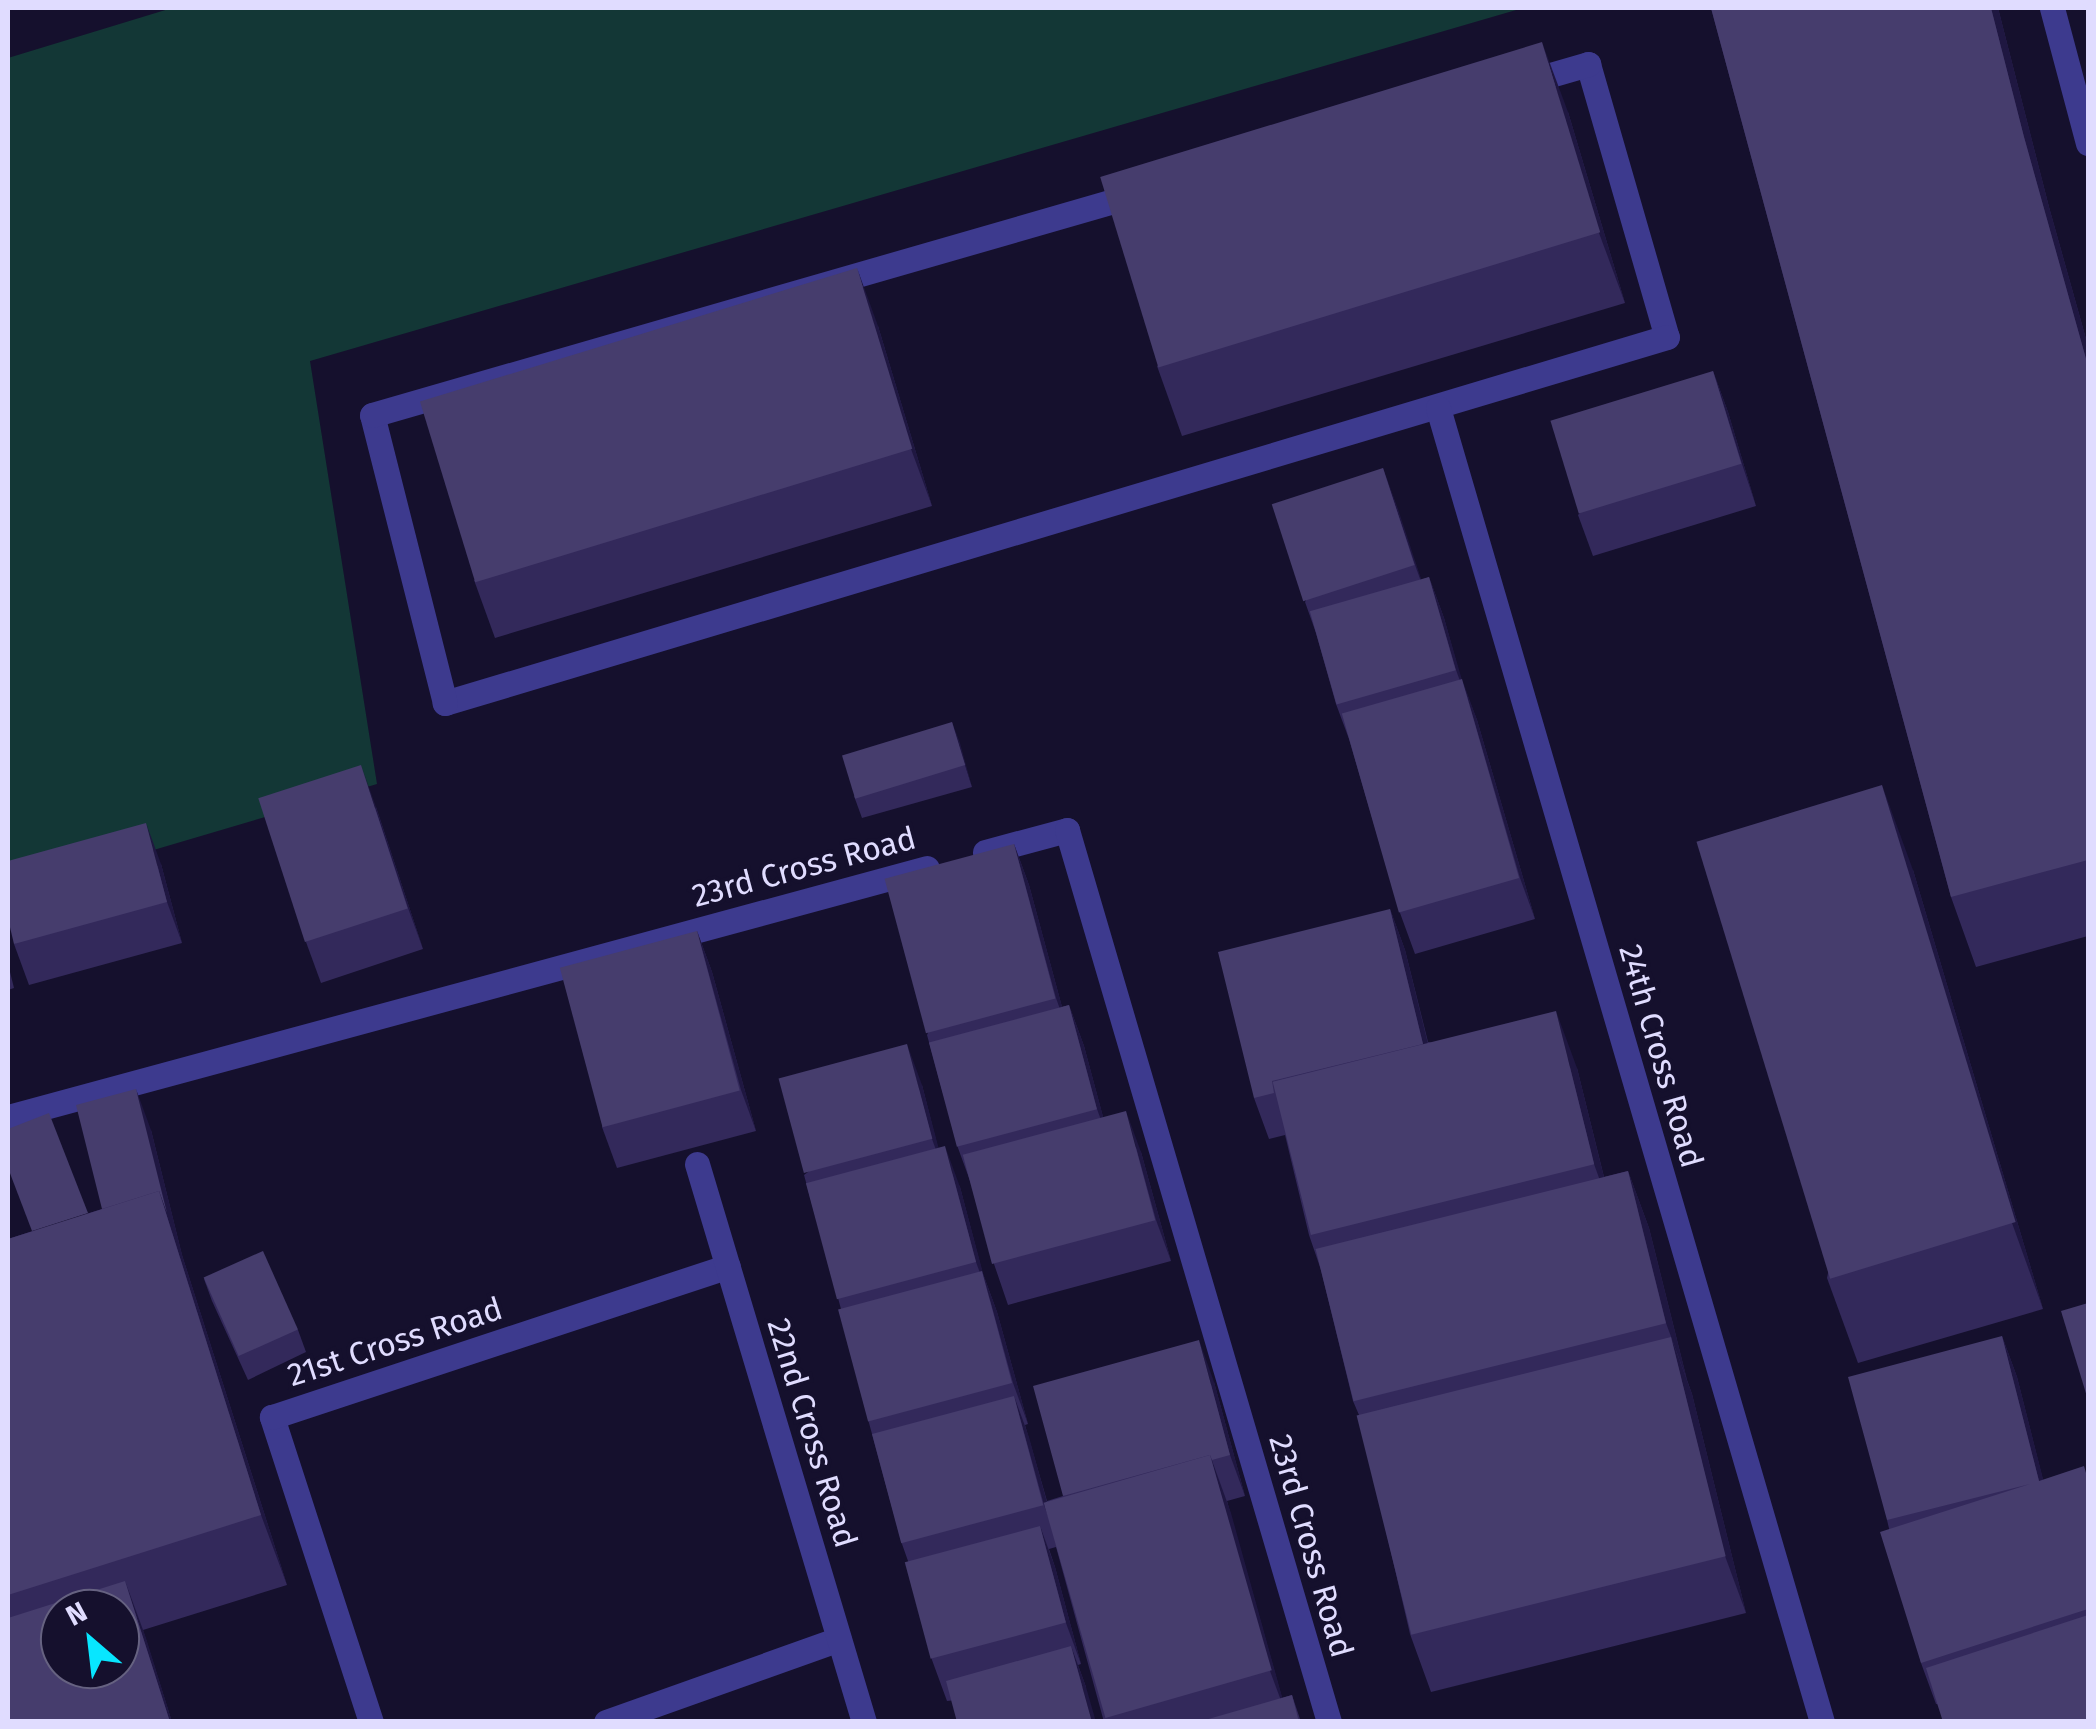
<!DOCTYPE html>
<style>
body{margin:0}
#map{position:relative;width:2096px;height:1729px;overflow:hidden;background:#15102d;font-family:"Fira Sans",sans-serif}
div>[style]{position:absolute}
[style*='--x']{left:calc(var(--x)*1px);top:calc(var(--y)*1px);width:calc(var(--w)*1px);rotate:calc(var(--a)*1deg)}
.green>*{inset:0;background:#133736}
.lane>*{height:25px;margin:-12.5px;padding:0 12.5px;transform-origin:12.5px;border-radius:12.5px;background:#3d3a8e}
.street>*{height:25px;margin:-12.5px;padding:0 12.5px;transform-origin:12.5px;border-radius:12.5px;background:#3d3a8e}
.wall>*{inset:0;background:#33295b}
.shaded-wall>*{inset:0;background:#1f1741}
.building>*{inset:0;background:#463d6d;transform-origin:0 0}
span{translate:-50% -50%;white-space:nowrap;text-align:center;line-height:1.15;-webkit-text-stroke:8px #15102d;paint-order:stroke}
.street-label{font-size:32px;color:#e0dcff}
.frame{position:absolute;inset:0;border:10px solid #e0dcff;pointer-events:none}
.north{position:absolute;left:40px;top:1589px;width:100px;height:100px;box-sizing:border-box;background:#15102d;border:2px solid #666281;border-radius:50%;rotate:332deg;font-size:28px;font-weight:700;line-height:40px;text-align:center;color:#e0dcff}
.north::after{content:'';display:block;margin:auto;width:35px;height:45px;background:#08e6ff;clip-path:polygon(50% 0,100% 100%,50% 72%,0 100%)}
</style>
<div id="map">
<div class="green">
<i style="clip-path:polygon(172px 8px,1523px 8px,310px 361px,377px 784px,8px 893px,8px 58px)"></i>
</div>
<div class="lane">
<i style="--x:371;--y:1722;--w:321;--a:-108"></i>
<i style="--x:272;--y:1417;--w:480;--a:-18.3"></i>
<i style="--x:606;--y:1722;--w:247;--a:-19.6"></i>
</div>
<div class="street">
<i style="--x:2052;--y:8;--w:140;--a:75.1"></i>
<i style="--x:1588;--y:64;--w:284;--a:73.9"></i>
<i style="--x:1667;--y:337;--w:1276;--a:163.33"></i>
<i style="--x:445;--y:703;--w:297;--a:-104.2"></i>
<i style="--x:372;--y:415;--w:1266;--a:-16.1"></i>
<i style="--x:1438;--y:408;--w:1369;--a:73.71"></i>
<i style="--x:985;--y:852;--w:85;--a:-15"></i>
<i style="--x:1067;--y:830;--w:930;--a:73.63"></i>
<i style="--x:8;--y:1117;--w:952;--a:-15.16"></i>
<i style="--x:697;--y:1164;--w:582;--a:73.34"></i>
</div>
<div class="wall">
<i style="clip-path:polygon(1711px 8px,1998px 8px,2049px 207px,2088px 346px,2088px 936px,1976px 967px,1951px 897px)"></i>
<i style="clip-path:polygon(1568px 112px,1625px 303px,1182px 436px,1157px 366px)"></i>
<i style="clip-path:polygon(878px 326px,932px 506px,495px 638px,474px 580px)"></i>
<i style="clip-path:polygon(1713px 371px,1728px 412px,1756px 506px,1593px 556px,1578px 515px)"></i>
<i style="clip-path:polygon(1383px 468px,1421px 580px,1429px 577px,1444px 618px,1461px 679px,1477px 720px,1535px 919px,1415px 954px,1400px 913px,1349px 739px,1336px 704px,1316px 633px,1305px 602px)"></i>
<i style="clip-path:polygon(952px 722px,972px 787px,862px 818px,854px 796px)"></i>
<i style="clip-path:polygon(376px 807px,423px 949px,321px 983px,306px 942px)"></i>
<i style="clip-path:polygon(1014px 844px,1029px 885px,1062px 1007px,1069px 1005px,1084px 1046px,1103px 1117px,1141px 1152px,1171px 1261px,1008px 1305px,994px 1264px,973px 1189px,958px 1148px,927px 1035px)"></i>
<i style="clip-path:polygon(161px 864px,182px 943px,29px 985px,14px 944px)"></i>
<i style="clip-path:polygon(1913px 870px,2043px 1309px,1858px 1363px,1827px 1278px)"></i>
<i style="clip-path:polygon(1390px 909px,1405px 950px,1428px 1042px,1577px 1068px,1604px 1177px,1628px 1171px,1649px 1228px,1687px 1380px,1692px 1394px,1746px 1613px,1431px 1692px,1410px 1634px,1359px 1415px,1353px 1401px,1321px 1270px,1309px 1235px,1285px 1135px,1269px 1139px,1254px 1098px)"></i>
<i style="clip-path:polygon(697px 931px,712px 972px,756px 1131px,617px 1168px,602px 1127px)"></i>
<i style="clip-path:polygon(8px 964px,14px 988px,8px 990px)"></i>
<i style="clip-path:polygon(922px 1085px,938px 1148px,960px 1187px,982px 1271px,997px 1312px,1028px 1424px,1025px 1425px,1047px 1501px,1063px 1496px,1214px 1382px,1245px 1496px,1227px 1501px,1282px 1698px,1292px 1695px,1301px 1722px,1104px 1722px,1056px 1547px,1049px 1549px,1055px 1567px,1081px 1664px,1078px 1665px,1086px 1687px,947px 1701px,932px 1660px,908px 1561px,902px 1544px,869px 1423px,841px 1309px,804px 1175px)"></i>
<i style="clip-path:polygon(151px 1130px,182px 1255px,287px 1585px,143px 1630px,172px 1722px,8px 1722px,8px 1239px,102px 1209px)"></i>
<i style="clip-path:polygon(204px 1279px,298px 1330px,306px 1352px,248px 1380px,212px 1301px)"></i>
<i style="clip-path:polygon(2002px 1336px,2017px 1377px,2043px 1480px,2088px 1478px,2088px 1722px,1936px 1704px,1921px 1663px,1887px 1520px)"></i>
</div>
<div class="shaded-wall">
<i style="clip-path:polygon(1991px 8px,1998px 8px,2049px 207px,2088px 346px,2088px 366px,2024px 137px)"></i>
<i style="clip-path:polygon(1542px 42px,1568px 112px,1625px 303px,1599px 233px)"></i>
<i style="clip-path:polygon(857px 268px,878px 326px,932px 506px,911px 449px)"></i>
<i style="clip-path:polygon(1713px 371px,1728px 412px,1756px 506px,1742px 464px)"></i>
<i style="clip-path:polygon(1383px 468px,1398px 509px,1430px 606px,1415px 565px)"></i>
<i style="clip-path:polygon(1429px 577px,1444px 618px,1471px 711px,1456px 670px)"></i>
<i style="clip-path:polygon(1462px 679px,1477px 720px,1535px 919px,1520px 878px)"></i>
<i style="clip-path:polygon(952px 722px,960px 743px,972px 787px,965px 765px)"></i>
<i style="clip-path:polygon(361px 765px,376px 807px,423px 949px,408px 908px)"></i>
<i style="clip-path:polygon(1882px 785px,1913px 870px,2043px 1309px,2012px 1223px)"></i>
<i style="clip-path:polygon(146px 823px,161px 864px,182px 943px,167px 902px)"></i>
<i style="clip-path:polygon(1014px 844px,1029px 885px,1071px 1040px,1056px 998px)"></i>
<i style="clip-path:polygon(1390px 909px,1405px 950px,1441px 1097px,1426px 1056px)"></i>
<i style="clip-path:polygon(697px 931px,712px 972px,756px 1131px,741px 1090px)"></i>
<i style="clip-path:polygon(1069px 1005px,1084px 1046px,1112px 1150px,1097px 1109px)"></i>
<i style="clip-path:polygon(1556px 1011px,1577px 1068px,1615px 1222px,1594px 1164px)"></i>
<i style="clip-path:polygon(907px 1044px,922px 1085px,947px 1180px,932px 1139px)"></i>
<i style="clip-path:polygon(136px 1089px,151px 1130px,182px 1255px,287px 1585px,261px 1515px,159px 1191px)"></i>
<i style="clip-path:polygon(1126px 1111px,1141px 1152px,1171px 1261px,1156px 1220px)"></i>
<i style="clip-path:polygon(945px 1146px,960px 1187px,991px 1303px,976px 1262px)"></i>
<i style="clip-path:polygon(1628px 1171px,1649px 1228px,1687px 1380px,1666px 1323px)"></i>
<i style="clip-path:polygon(982px 1271px,997px 1312px,1028px 1424px,1013px 1383px)"></i>
<i style="clip-path:polygon(2002px 1336px,2017px 1377px,2054px 1522px,2039px 1481px)"></i>
<i style="clip-path:polygon(1671px 1337px,1692px 1394px,1746px 1613px,1725px 1556px)"></i>
<i style="clip-path:polygon(1199px 1340px,1214px 1382px,1245px 1496px,1230px 1455px)"></i>
<i style="clip-path:polygon(1014px 1396px,1029px 1437px,1059px 1546px,1044px 1505px)"></i>
<i style="clip-path:polygon(1210px 1455px,1231px 1513px,1289px 1722px,1270px 1671px)"></i>
<i style="clip-path:polygon(1040px 1526px,1055px 1567px,1081px 1664px,1066px 1623px)"></i>
<i style="clip-path:polygon(125px 1581px,146px 1638px,172px 1722px,170px 1722px)"></i>
<i style="clip-path:polygon(1071px 1646px,1086px 1687px,1096px 1722px,1092px 1722px)"></i>
</div>
<div class="building">
<i style="clip-path:polygon(1711px 8px,1991px 8px,2024px 137px,2088px 366px,2088px 860px,1951px 897px)"></i>
<i style="left:1542px;top:42px;width:199px;height:462px;rotate:73deg"></i>
<i style="left:857px;top:268px;width:189px;height:457px;rotate:73deg"></i>
<i style="left:1713px;top:371px;width:97px;height:170px;rotate:73deg"></i>
<i style="left:1383px;top:468px;width:102px;height:117px;rotate:72deg"></i>
<i style="left:1429px;top:577px;width:97px;height:124px;rotate:74deg"></i>
<i style="left:1462px;top:679px;width:207px;height:125px;rotate:74deg"></i>
<i style="left:952px;top:722px;width:45px;height:115px;rotate:73deg"></i>
<i style="left:361px;top:765px;width:151px;height:108px;rotate:72deg"></i>
<i style="left:1882px;top:785px;width:457px;height:194px;rotate:73deg"></i>
<i style="clip-path:polygon(146px 823px,167px 902px,14px 944px,8px 919px,8px 861px)"></i>
<i style="left:1014px;top:844px;width:160px;height:134px;rotate:75deg"></i>
<i style="clip-path:polygon(1390px 909px,1423px 1044px,1272px 1081px,1274px 1093px,1254px 1098px,1218px 952px)"></i>
<i style="left:697px;top:931px;width:165px;height:142px;rotate:75deg"></i>
<i style="left:1069px;top:1005px;width:108px;height:145px;rotate:75deg"></i>
<i style="left:1556px;top:1011px;width:158px;height:292px;rotate:76deg"></i>
<i style="left:907px;top:1044px;width:98px;height:133px;rotate:75deg"></i>
<i style="clip-path:polygon(136px 1089px,167px 1213px,159px 1191px,102px 1209px,76px 1105px)"></i>
<i style="left:1126px;top:1111px;width:113px;height:169px;rotate:75deg"></i>
<i style="clip-path:polygon(49px 1113px,88px 1213px,32px 1231px,8px 1168px,8px 1129px)"></i>
<i style="left:945px;top:1146px;width:120px;height:144px;rotate:75deg"></i>
<i style="left:1628px;top:1171px;width:157px;height:322px;rotate:76deg"></i>
<i style="clip-path:polygon(159px 1191px,261px 1515px,8px 1595px,8px 1239px)"></i>
<i style="left:263px;top:1251px;width:86px;height:65px;rotate:66deg"></i>
<i style="left:982px;top:1271px;width:116px;height:149px;rotate:75deg"></i>
<i style="clip-path:polygon(2088px 1303px,2088px 1400px,2061px 1311px)"></i>
<i style="clip-path:polygon(2002px 1336px,2039px 1481px,2084px 1466px,2088px 1480px,2088px 1609px,1921px 1663px,1880px 1532px,2030px 1484px,1887px 1520px,1848px 1377px)"></i>
<i style="left:1671px;top:1337px;width:226px;height:324px;rotate:76deg"></i>
<i style="clip-path:polygon(1199px 1340px,1230px 1455px,1212px 1460px,1210px 1455px,1063px 1496px,1033px 1386px)"></i>
<i style="left:1014px;top:1396px;width:113px;height:147px;rotate:75deg"></i>
<i style="left:1210px;top:1455px;width:224px;height:173px;rotate:74deg"></i>
<i style="left:1040px;top:1526px;width:100px;height:140px;rotate:75deg"></i>
<i style="clip-path:polygon(evenodd,125px 1581px,170px 1722px,8px 1722px,8px 1618px,125px 1581px,60px 1609px,120px 1609px,120px 1669px,60px 1669px,60px 1609px)"></i>
<i style="clip-path:polygon(2088px 1615px,2088px 1722px,1943px 1722px,1926px 1668px)"></i>
<i style="clip-path:polygon(1071px 1646px,1092px 1722px,957px 1722px,946px 1681px)"></i>
<i style="clip-path:polygon(1292px 1695px,1299px 1722px,1198px 1722px)"></i>
</div>
<div class="street-label">
<span style="left:804px;top:867px;rotate:-15deg">23rd Cross Road</span>
<span style="left:1661px;top:1056px;rotate:74deg">24th Cross Road</span>
<span style="left:395px;top:1342px;rotate:-18deg">21st Cross Road</span>
<span style="left:812px;top:1433px;rotate:73deg">22nd Cross Road</span>
<span style="left:1311px;top:1546px;rotate:74deg">23rd Cross Road</span>
</div>
<div class="frame"></div>
<div class="north">N</div>
</div>
